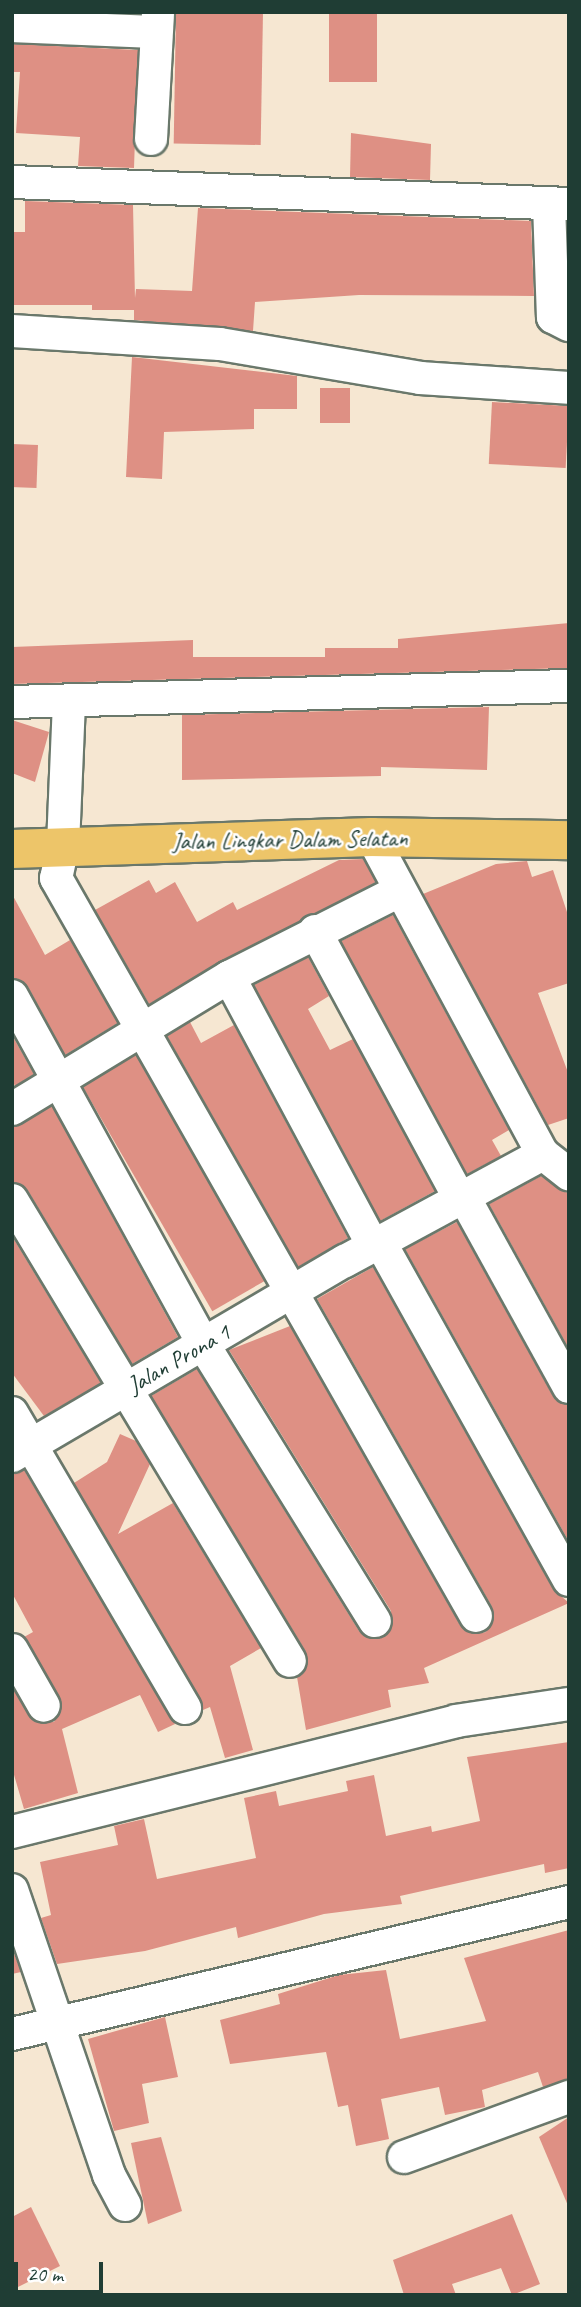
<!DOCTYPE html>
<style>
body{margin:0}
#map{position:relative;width:581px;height:2307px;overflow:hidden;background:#f6e7d2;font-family:Caveat,sans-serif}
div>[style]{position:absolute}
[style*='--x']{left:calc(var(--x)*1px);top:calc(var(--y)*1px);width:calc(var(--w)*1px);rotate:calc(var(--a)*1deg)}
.building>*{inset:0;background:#de9084;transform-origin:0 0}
.roads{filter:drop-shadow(2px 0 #6a786b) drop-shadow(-2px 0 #6a786b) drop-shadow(0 2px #6a786b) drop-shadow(0 -2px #6a786b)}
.minor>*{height:32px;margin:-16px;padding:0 16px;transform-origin:16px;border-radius:16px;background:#fff}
.major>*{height:38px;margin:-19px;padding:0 19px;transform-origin:19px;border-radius:19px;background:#edc569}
span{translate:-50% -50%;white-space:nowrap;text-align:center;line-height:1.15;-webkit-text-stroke:5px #fff;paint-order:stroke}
.street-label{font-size:24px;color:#1f3d34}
.frame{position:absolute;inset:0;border:14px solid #1f3d34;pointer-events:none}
.scale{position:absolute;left:14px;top:2262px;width:89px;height:32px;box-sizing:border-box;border:4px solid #1f3d34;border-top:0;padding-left:9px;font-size:21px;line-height:24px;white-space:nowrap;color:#1f3d34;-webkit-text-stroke:5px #fff;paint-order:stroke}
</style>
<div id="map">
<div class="building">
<i style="left:263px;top:12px;width:133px;height:87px;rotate:91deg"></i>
<i style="left:329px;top:13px;width:48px;height:69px"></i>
<i style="clip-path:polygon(13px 44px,138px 50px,134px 168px,78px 166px,80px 137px,16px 133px,20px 72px,12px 72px)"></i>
<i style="clip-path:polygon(351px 133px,431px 144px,430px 180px,350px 177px)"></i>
<i style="clip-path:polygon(25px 201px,133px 205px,135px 298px,136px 289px,192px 291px,198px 208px,531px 221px,534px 296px,359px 295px,255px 302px,253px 331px,134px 320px,134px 310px,92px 310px,92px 305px,12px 305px,12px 232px,25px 232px)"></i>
<i style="clip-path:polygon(132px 357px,297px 376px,297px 409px,254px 409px,254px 429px,164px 432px,162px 479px,126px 477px)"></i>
<i style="left:320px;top:388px;width:30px;height:35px"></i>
<i style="left:492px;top:402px;width:77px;height:62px;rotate:3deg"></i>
<i style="left:12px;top:444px;width:26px;height:43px;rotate:2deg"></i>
<i style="clip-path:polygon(569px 623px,569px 668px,12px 684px,12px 647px,193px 640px,193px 657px,325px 657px,325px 648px,398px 648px,398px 639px)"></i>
<i style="clip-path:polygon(489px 707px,487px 770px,381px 767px,381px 776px,182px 780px,182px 715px)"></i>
<i style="clip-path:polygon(12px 720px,49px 732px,35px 782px,12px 773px)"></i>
<i style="clip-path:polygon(363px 859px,376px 882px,149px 1004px,95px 910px,149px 880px,156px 893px,175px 882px,197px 922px,233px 902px,237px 910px,339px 860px)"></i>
<i style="clip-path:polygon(527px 861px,532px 877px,553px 870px,569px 918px,569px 983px,538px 993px,569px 1075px,569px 1118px,548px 1125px,423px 894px,496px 864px)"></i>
<i style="clip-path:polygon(12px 894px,45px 955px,70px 940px,118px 1023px,65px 1055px,28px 987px,12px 978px)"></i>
<i style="clip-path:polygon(393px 915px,509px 1130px,492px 1140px,501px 1156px,467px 1174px,341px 941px)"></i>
<i style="clip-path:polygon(308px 957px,329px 996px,308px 1009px,330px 1050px,353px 1039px,435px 1191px,380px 1221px,254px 985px)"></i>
<i style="clip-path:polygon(190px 1022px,201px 1043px,234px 1025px,348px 1238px,298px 1267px,167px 1036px)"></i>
<i style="clip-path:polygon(12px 1035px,34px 1074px,15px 1086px,12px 1080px)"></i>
<i style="left:136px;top:1055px;width:260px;height:62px;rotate:60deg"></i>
<i style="clip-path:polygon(52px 1106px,178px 1337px,132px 1364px,28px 1191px,12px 1182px,12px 1127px)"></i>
<i style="clip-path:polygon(541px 1176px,569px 1194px,569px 1349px,489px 1204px)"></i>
<i style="clip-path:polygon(457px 1222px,553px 1396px,569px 1405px,569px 1542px,405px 1249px)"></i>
<i style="clip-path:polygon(12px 1236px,101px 1383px,44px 1416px,12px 1373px)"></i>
<i style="clip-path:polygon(373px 1267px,553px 1589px,569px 1603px,424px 1668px,429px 1683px,388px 1690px,391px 1707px,306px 1730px,297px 1677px,306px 1669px,306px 1652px,151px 1396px,197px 1369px,359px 1631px,384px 1637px,391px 1629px,391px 1611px,229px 1350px,290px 1326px,460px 1625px,475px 1634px,486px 1632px,492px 1607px,317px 1299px)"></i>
<i style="clip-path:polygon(120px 1434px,136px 1441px,150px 1464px,118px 1534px,173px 1503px,261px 1648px,230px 1666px,253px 1750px,225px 1758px,210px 1707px,203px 1710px,74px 1483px,107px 1462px)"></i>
<i style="clip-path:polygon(24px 1470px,175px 1724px,158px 1732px,140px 1695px,62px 1729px,78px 1793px,24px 1809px,12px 1768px,12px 1687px,35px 1722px,54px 1722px,62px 1705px,24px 1637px,33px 1632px,12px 1593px,12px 1474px)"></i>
<i style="clip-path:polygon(569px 1742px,569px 1868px,545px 1873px,544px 1864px,400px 1896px,402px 1904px,324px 1914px,238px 1938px,236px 1927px,145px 1951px,57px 1964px,41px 1918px,51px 1915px,40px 1862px,118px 1845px,114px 1826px,144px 1819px,157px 1879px,256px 1858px,244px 1798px,276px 1791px,279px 1806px,348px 1791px,346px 1781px,374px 1775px,386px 1836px,431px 1826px,432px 1832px,480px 1821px,467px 1757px)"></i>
<i style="clip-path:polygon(569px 1930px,569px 2079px,543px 2087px,538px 2072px,482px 2090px,485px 2107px,445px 2115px,439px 2087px,381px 2099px,389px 2139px,356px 2146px,348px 2105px,338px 2107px,326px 2052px,230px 2064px,220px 2020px,280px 2004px,278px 1994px,339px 1975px,386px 1970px,400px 2039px,486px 2021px,464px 1958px)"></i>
<i style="clip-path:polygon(12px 1948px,21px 1972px,12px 1974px)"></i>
<i style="clip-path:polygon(165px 2017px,178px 2077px,142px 2084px,149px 2123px,114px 2131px,88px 2039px)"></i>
<i style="clip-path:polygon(569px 2117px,569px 2208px,539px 2137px)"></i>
<i style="clip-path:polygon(161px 2137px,182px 2211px,148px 2224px,131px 2143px)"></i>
<i style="clip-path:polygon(31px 2207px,60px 2266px,12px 2290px,12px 2217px)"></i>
<i style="clip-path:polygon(512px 2214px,540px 2284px,512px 2295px,501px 2268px,452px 2284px,456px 2295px,404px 2295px,393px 2260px)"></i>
</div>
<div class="roads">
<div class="minor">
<i style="--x:12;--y:26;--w:144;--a:2.4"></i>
<i style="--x:151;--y:139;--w:125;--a:-86.8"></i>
<i style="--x:12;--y:182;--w:557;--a:2.26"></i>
<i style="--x:549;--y:204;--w:113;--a:88"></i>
<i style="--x:553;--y:317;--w:18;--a:27"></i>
<i style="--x:12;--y:331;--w:208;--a:3.6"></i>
<i style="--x:220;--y:344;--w:203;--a:9.6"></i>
<i style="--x:420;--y:378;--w:149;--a:3.8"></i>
<i style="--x:12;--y:702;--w:557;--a:-1.65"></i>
<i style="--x:69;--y:702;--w:144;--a:92.4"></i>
<i style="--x:63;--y:846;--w:33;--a:102"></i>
<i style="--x:56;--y:878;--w:849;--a:60.36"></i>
<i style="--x:372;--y:837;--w:360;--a:61.7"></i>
<i style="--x:543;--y:1154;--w:33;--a:38"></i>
<i style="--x:315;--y:931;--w:305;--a:61.6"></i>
<i style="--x:229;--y:977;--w:305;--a:61.8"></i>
<i style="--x:12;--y:996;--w:397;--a:61.2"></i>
<i style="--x:203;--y:1344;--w:326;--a:58.2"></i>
<i style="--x:12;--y:1109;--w:254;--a:-31.3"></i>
<i style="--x:229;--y:977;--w:191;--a:-26.8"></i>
<i style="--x:464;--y:1197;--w:217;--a:61.1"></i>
<i style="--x:12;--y:1200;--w:538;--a:58.91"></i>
<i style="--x:380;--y:1242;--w:387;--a:60.8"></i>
<i style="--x:12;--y:1413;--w:342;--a:59.6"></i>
<i style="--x:12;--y:1456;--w:386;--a:-30.4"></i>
<i style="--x:345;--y:1261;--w:225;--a:-28.4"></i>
<i style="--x:12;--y:1650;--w:64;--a:60.3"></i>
<i style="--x:12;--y:1832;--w:458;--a:-14"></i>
<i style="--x:456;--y:1721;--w:114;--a:-8.6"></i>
<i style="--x:12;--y:1890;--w:301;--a:71.2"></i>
<i style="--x:109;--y:2175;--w:34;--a:62"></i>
<i style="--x:12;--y:2034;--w:572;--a:-13.33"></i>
<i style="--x:404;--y:2157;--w:176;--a:-20"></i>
</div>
<div class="major">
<i style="--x:12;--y:849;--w:360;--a:-1.9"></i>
<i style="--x:372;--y:837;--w:197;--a:0.9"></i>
</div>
</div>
<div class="street-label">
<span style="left:290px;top:840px;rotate:-1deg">Jalan Lingkar Dalam Selatan</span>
<span style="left:179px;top:1359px;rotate:-30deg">Jalan Prona 1</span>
</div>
<div class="frame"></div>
<div class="scale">20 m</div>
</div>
